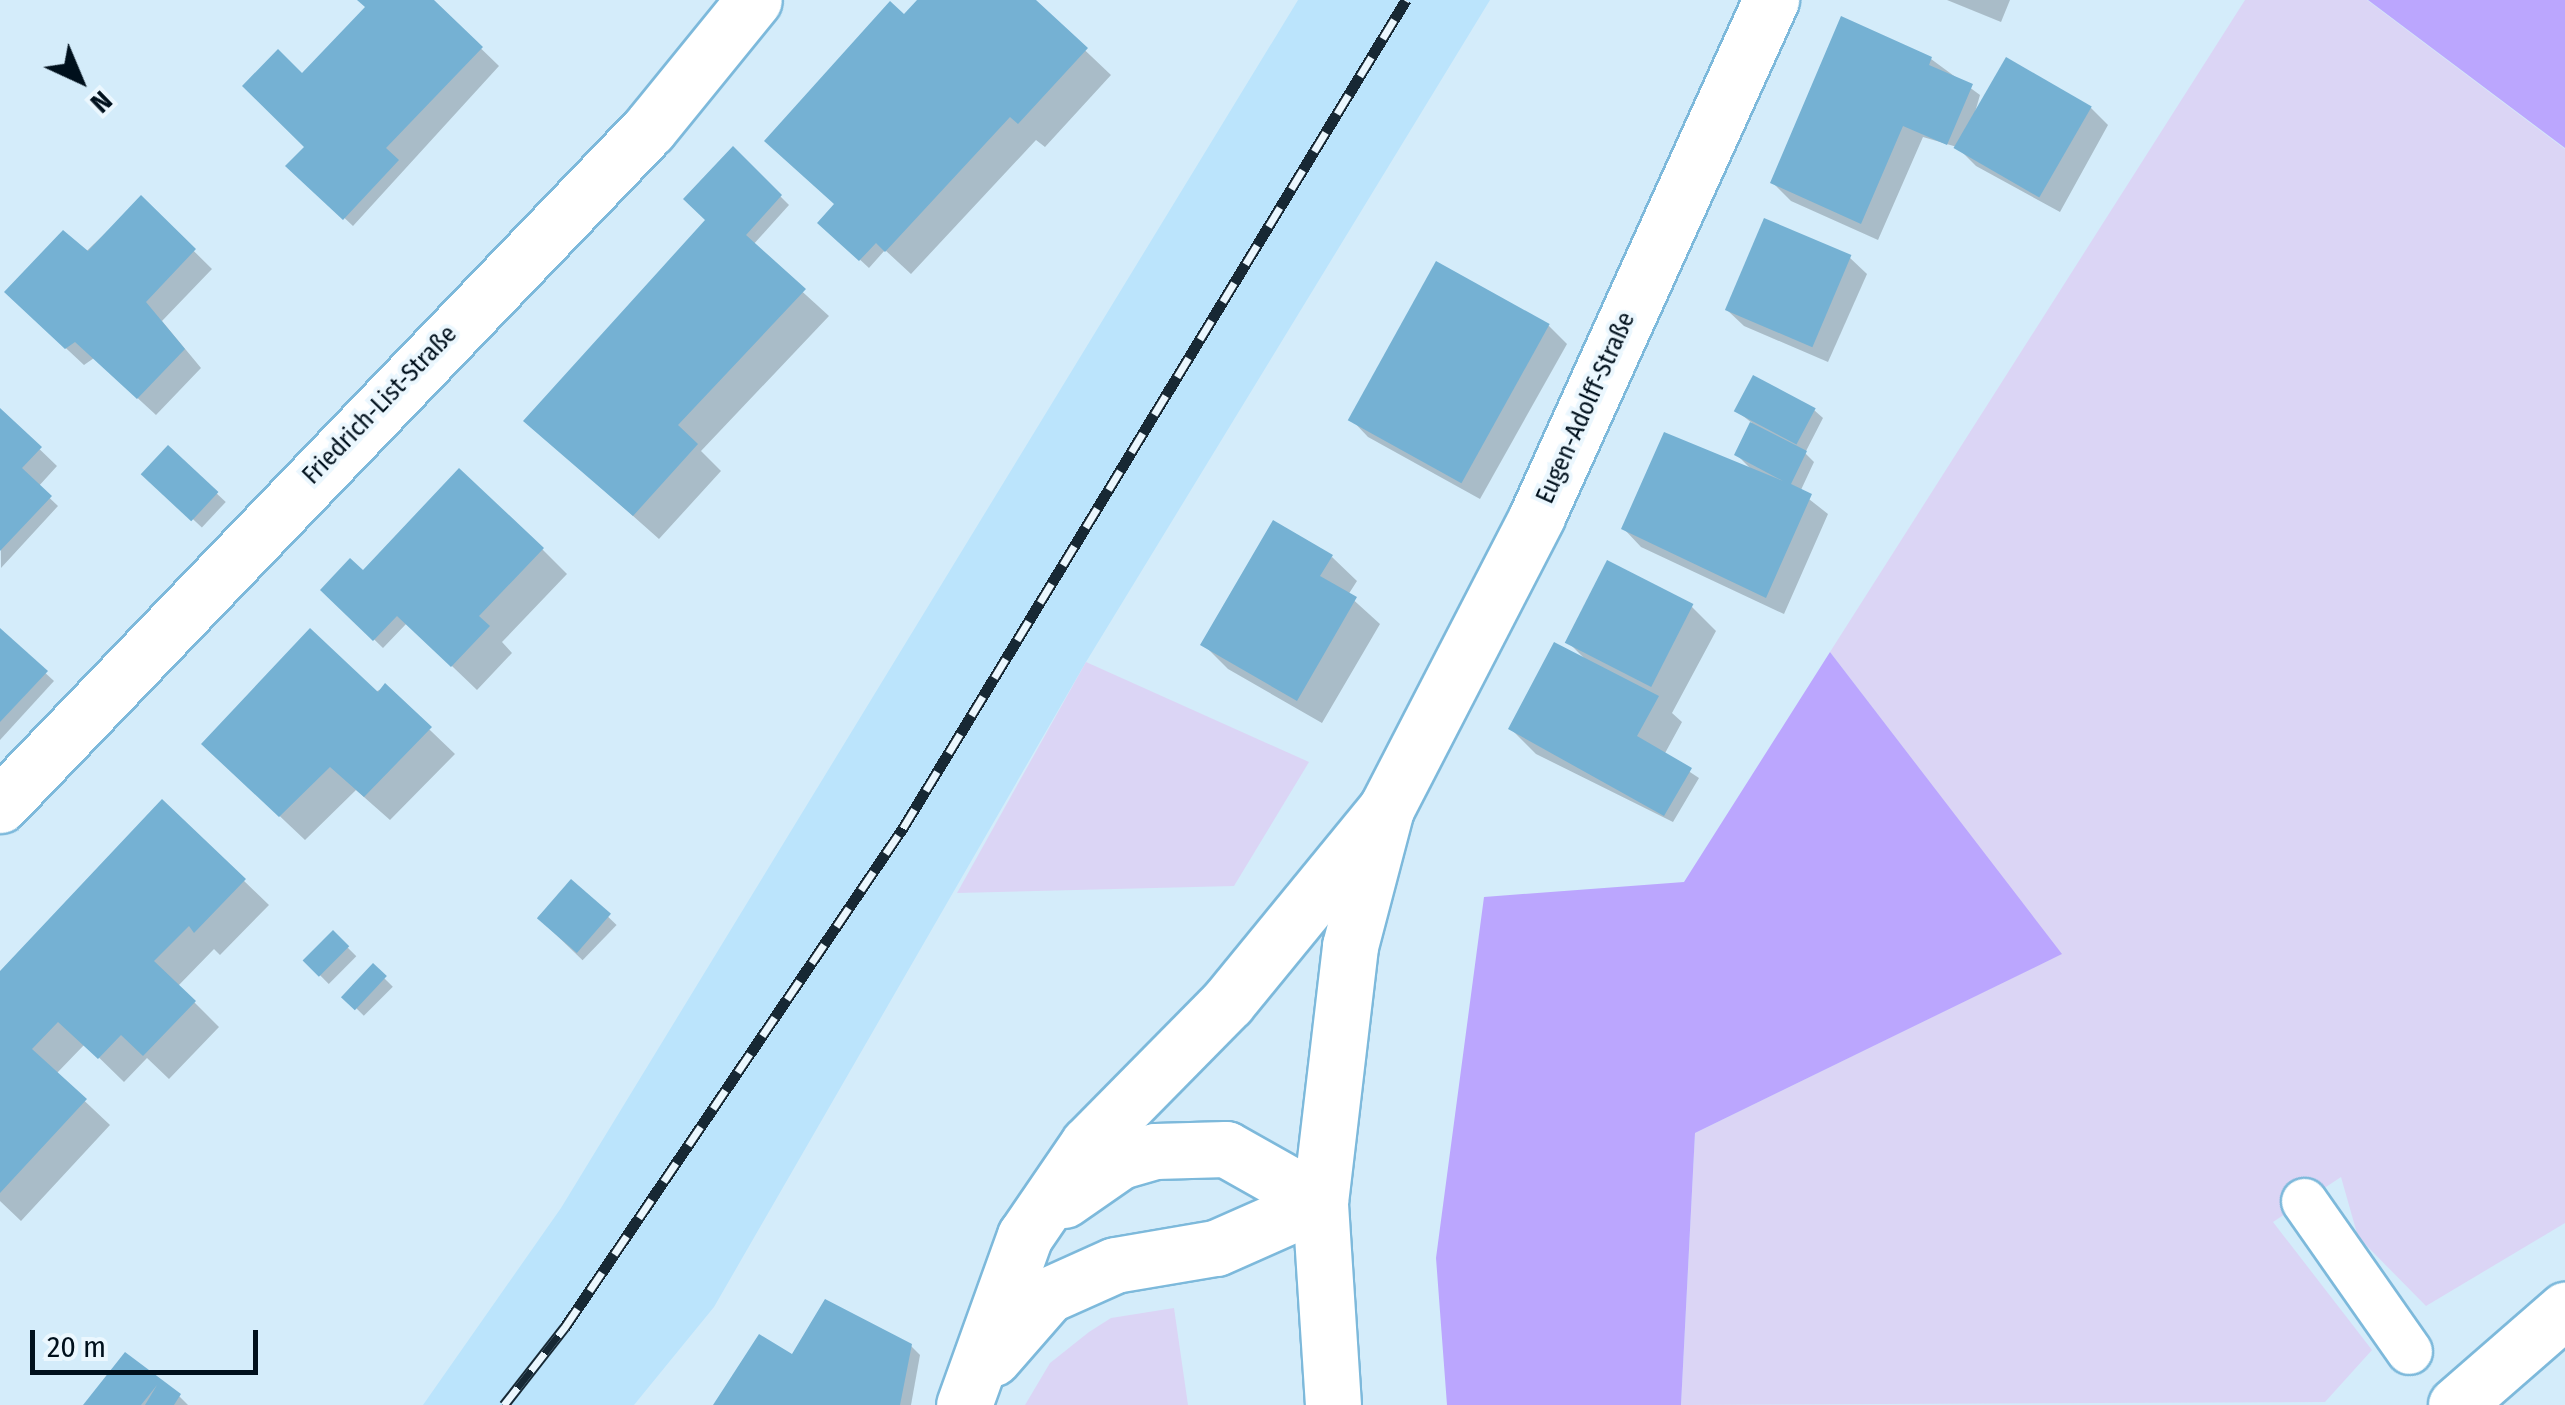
<!DOCTYPE html>
<meta charset="utf-8">
<style>
body{margin:0}
#map{position:relative;width:2565px;height:1405px;overflow:hidden;background:#d4ecfa;font-family:"Fira Sans Condensed",sans-serif}
div>[style]{position:absolute}
[style*='--x']{left:calc(var(--x)*1px);top:calc(var(--y)*1px);width:calc(var(--w)*1px);rotate:calc(var(--a)*1deg)}
.built>*{inset:0;background:#bbe4fc}
.green>*{inset:0;background:#dbd5f5}
.forest>*{inset:0;background:#bba6fe}
.shadow>*{inset:0;background:#0003;transform-origin:0 0}
.building>*{inset:0;background:#75b1d3;transform-origin:0 0}
.roads{filter:drop-shadow(2px 0 #7db9db) drop-shadow(-2px 0 #7db9db) drop-shadow(0 2px #7db9db) drop-shadow(0 -2px #7db9db)}
.lane>*{height:45px;margin:-22.5px;padding:0 22.5px;transform-origin:22.5px;border-radius:22.5px;background:#fff}
.street>*{height:55px;margin:-27.5px;padding:0 27.5px;transform-origin:27.5px;border-radius:27.5px;background:#fff}
.secondary>*{height:55px;margin:-27.5px;padding:0 27.5px;transform-origin:27.5px;border-radius:27.5px;background:#fff}
.rail>*{height:11px;margin-top:-5.5px;transform-origin:0;background:repeating-linear-gradient(90deg,#ebf7fe 0 22px,#172834 0 44px);box-sizing:border-box;border-block:2px solid #172834}
span{translate:-50% -50%;white-space:nowrap;text-align:center;line-height:1.15;-webkit-text-stroke:8px #ebf7fe;paint-order:stroke}
.street-label{font-size:25px;color:#00101c}
.north{position:absolute;left:30px;top:30px;width:100px;height:100px;-webkit-text-stroke:8px #ebf7fe;paint-order:stroke;rotate:136deg;font-size:28px;font-weight:700;line-height:40px;text-align:center;color:#00101c}
.north::after{content:'';display:block;margin:auto;width:35px;height:45px;background:#00101c;clip-path:polygon(50% 0,100% 100%,50% 72%,0 100%)}
.scale{position:absolute;left:30px;top:1330px;width:228px;height:45px;box-sizing:border-box;border:5px solid #00101c;border-top:0;padding-left:12px;font-size:30px;line-height:35px;white-space:nowrap;color:#00101c;-webkit-text-stroke:8px #ebf7fe;paint-order:stroke}
</style>
<div id="map">
<div class="built">
<i style="clip-path:polygon(1298px 0,1490px 0,1086px 662px,714px 1307px,634px 1405px,423px 1405px,561px 1208px)"></i>
</div>
<div class="green">
<i style="clip-path:polygon(2245px 0,2367px 0,2565px 149px,2565px 1223px,2426px 1306px,2358px 1237px,2341px 1177px,2273px 1222px,2372px 1350px,2325px 1402px,1681px 1405px,1695px 1133px,2061px 954px,1830px 652px)"></i>
<i style="clip-path:polygon(1086px 662px,1309px 762px,1234px 886px,957px 893px)"></i>
<i style="clip-path:polygon(1174px 1308px,1188px 1405px,1025px 1405px,1050px 1363px,1089px 1332px,1111px 1318px)"></i>
</div>
<div class="forest">
<i style="clip-path:polygon(2368px 0,2565px 0,2565px 148px)"></i>
<i style="clip-path:polygon(1830px 652px,2062px 954px,1695px 1133px,1681px 1405px,1447px 1405px,1436px 1258px,1484px 897px,1684px 882px)"></i>
</div>
<div class="shadow">
<i style="clip-path:polygon(360px 0,431px 0,499px 66px,353px 226px,289px 166px,339px 184px,302px 76px,368px 7px)"></i>
<i style="clip-path:polygon(920px 0,1032px 0,1111px 75px,1045px 147px,1036px 140px,911px 274px,885px 250px,869px 268px,829px 231px,904px 18px)"></i>
<i style="clip-path:polygon(1947px 0,2010px 0,2001px 22px)"></i>
<i style="clip-path:polygon(1931px 59px,1980px 95px,1971px 126px,2091px 108px,2108px 125px,2060px 212px,1976px 166px,1957px 147px,1923px 137px,1878px 240px,1791px 201px,1773px 183px)"></i>
<i style="clip-path:polygon(733px 149px,789px 205px,752px 246px,829px 316px,701px 451px,721px 471px,659px 539px,526px 421px,708px 220px)"></i>
<i style="clip-path:polygon(141px 199px,212px 269px,162px 321px,201px 368px,156px 415px,94px 358px,84px 365px,25px 310px)"></i>
<i style="clip-path:polygon(1849px 257px,1867px 274px,1828px 362px,1744px 326px,1726px 309px)"></i>
<i style="clip-path:polygon(1437px 264px,1549px 326px,1567px 344px,1480px 499px,1368px 437px,1351px 419px)"></i>
<i style="clip-path:polygon(1814px 410px,1823px 418px,1805px 453px,1814px 462px,1800px 492px,1828px 514px,1784px 614px,1641px 547px,1624px 529px,1755px 473px,1737px 455px,1752px 423px,1738px 412px)"></i>
<i style="clip-path:polygon(0 411px,57px 466px,38px 487px,58px 506px,1px 568px)"></i>
<i style="left:168px;top:448px;width:79px;height:35px;rotate:43deg"></i>
<i style="clip-path:polygon(542px 549px,567px 574px,502px 642px,512px 653px,477px 690px,407px 623px,383px 648px,323px 590px,362px 573px)"></i>
<i style="clip-path:polygon(1332px 557px,1357px 581px,1348px 595px,1380px 624px,1322px 723px,1228px 669px,1203px 644px)"></i>
<i style="clip-path:polygon(1691px 606px,1716px 631px,1672px 713px,1682px 722px,1664px 755px,1699px 778px,1673px 822px,1536px 754px,1511px 729px,1586px 660px,1567px 641px)"></i>
<i style="clip-path:polygon(0 631px,54px 681px,0 740px)"></i>
<i style="clip-path:polygon(385px 687px,455px 754px,390px 820px,356px 790px,305px 840px,229px 768px)"></i>
<i style="clip-path:polygon(162px 802px,269px 905px,220px 955px,214px 949px,178px 986px,219px 1027px,169px 1079px,147px 1058px,124px 1082px,85px 1044px,56px 1074px,110px 1125px,21px 1221px,0 1201px,0 975px)"></i>
<i style="left:572px;top:882px;width:62px;height:49px;rotate:44deg"></i>
<i style="left:333px;top:933px;width:33px;height:39px;rotate:45deg"></i>
<i style="left:373px;top:967px;width:28px;height:41px;rotate:45deg"></i>
<i style="clip-path:polygon(911px 1346px,920px 1355px,911px 1405px,716px 1405px)"></i>
<i style="clip-path:polygon(125px 1356px,179px 1396px,188px 1405px,86px 1405px)"></i>
</div>
<div class="building">
<i style="clip-path:polygon(357px 0,434px 0,483px 47px,386px 148px,399px 160px,343px 220px,285px 166px,304px 147px,242px 86px,278px 49px,302px 73px,365px 7px)"></i>
<i style="clip-path:polygon(917px 0,1036px 0,1088px 48px,1018px 124px,1010px 117px,885px 252px,876px 243px,859px 261px,817px 223px,834px 204px,764px 141px,890px 1px,904px 14px)"></i>
<i style="clip-path:polygon(1841px 16px,1932px 57px,1929px 65px,1973px 84px,1947px 145px,1903px 126px,1861px 224px,1770px 183px)"></i>
<i style="left:2006px;top:57px;width:99px;height:105px;rotate:30deg"></i>
<i style="clip-path:polygon(733px 146px,782px 195px,746px 235px,806px 289px,678px 425px,698px 444px,633px 516px,523px 421px,705px 220px,683px 199px)"></i>
<i style="clip-path:polygon(141px 195px,196px 249px,146px 302px,185px 349px,137px 399px,75px 342px,65px 349px,4px 292px,63px 230px,88px 251px)"></i>
<i style="left:1764px;top:218px;width:95px;height:100px;rotate:23deg"></i>
<i style="left:1436px;top:261px;width:130px;height:182px;rotate:29deg"></i>
<i style="left:1753px;top:375px;width:71px;height:41px;rotate:28deg"></i>
<i style="clip-path:polygon(0 408px,42px 447px,22px 468px,52px 496px,0 551px)"></i>
<i style="clip-path:polygon(1750px 422px,1807px 451px,1791px 484px,1812px 494px,1766px 598px,1621px 529px,1664px 432px,1783px 481px,1734px 455px)"></i>
<i style="left:168px;top:445px;width:69px;height:40px;rotate:43deg"></i>
<i style="clip-path:polygon(459px 468px,544px 548px,479px 616px,490px 626px,451px 667px,397px 616px,373px 641px,320px 590px,350px 558px,363px 570px)"></i>
<i style="clip-path:polygon(1273px 520px,1333px 555px,1320px 576px,1357px 597px,1297px 701px,1200px 645px)"></i>
<i style="left:1607px;top:560px;width:97px;height:93px;rotate:27deg"></i>
<i style="clip-path:polygon(0 628px,48px 671px,0 722px)"></i>
<i style="clip-path:polygon(310px 628px,378px 692px,385px 683px,432px 727px,364px 797px,330px 767px,279px 817px,201px 744px)"></i>
<i style="clip-path:polygon(1554px 642px,1659px 696px,1637px 736px,1692px 768px,1664px 816px,1508px 729px)"></i>
<i style="clip-path:polygon(162px 799px,246px 879px,194px 933px,189px 926px,154px 961px,196px 1001px,143px 1056px,121px 1035px,98px 1059px,58px 1022px,32px 1049px,87px 1099px,0 1193px,0 971px)"></i>
<i style="left:571px;top:879px;width:53px;height:52px;rotate:41deg"></i>
<i style="left:333px;top:930px;width:23px;height:43px;rotate:45deg"></i>
<i style="left:373px;top:963px;width:19px;height:47px;rotate:43deg"></i>
<i style="clip-path:polygon(825px 1299px,912px 1344px,900px 1405px,713px 1405px,759px 1334px,792px 1354px)"></i>
<i style="clip-path:polygon(125px 1352px,181px 1394px,174px 1405px,145px 1405px,157px 1385px,141px 1405px,83px 1405px)"></i>
</div>
<div class="roads">
<div class="lane">
<i style="--x:2304;--y:1201;--w:183;--a:55"></i>
</div>
<div class="street">
<i style="--x:0;--y:805;--w:937;--a:-46.17"></i>
<i style="--x:649;--y:129;--w:166;--a:-50.9"></i>
<i style="--x:1064;--y:1200;--w:68;--a:-34.9"></i>
<i style="--x:1120;--y:1161;--w:36;--a:-16"></i>
<i style="--x:1155;--y:1151;--w:71;--a:-1.6"></i>
<i style="--x:1226;--y:1149;--w:108;--a:29.4"></i>
<i style="--x:993;--y:1358;--w:84;--a:-48.9"></i>
<i style="--x:1048;--y:1295;--w:73;--a:-24.1"></i>
<i style="--x:1115;--y:1265;--w:102;--a:-9.6"></i>
<i style="--x:1216;--y:1248;--w:114;--a:-23.9"></i>
<i style="--x:964;--y:1405;--w:180;--a:-70.2"></i>
<i style="--x:1025;--y:1236;--w:112;--a:-55.6"></i>
<i style="--x:1088;--y:1144;--w:199;--a:-45.4"></i>
<i style="--x:1228;--y:1002;--w:249;--a:-50.7"></i>
</div>
<div class="secondary">
<i style="--x:1333;--y:1405;--w:203;--a:-93.7"></i>
<i style="--x:1320;--y:1202;--w:258;--a:-83.3"></i>
<i style="--x:1350;--y:946;--w:142;--a:-75.3"></i>
<i style="--x:1386;--y:809;--w:330;--a:-62.7"></i>
<i style="--x:1537;--y:516;--w:567;--a:-65.61"></i>
<i style="--x:2456;--y:1405;--w:145;--a:-41.1"></i>
</div>
</div>
<div class="rail">
<i style="--x:504;--y:1405;--w:99;--a:-52"></i>
<i style="--x:565;--y:1327;--w:603;--a:-55.89"></i>
<i style="--x:903;--y:828;--w:969;--a:-58.72"></i>
</div>
<div class="street-label">
<span style="left:380px;top:405px;rotate:-46deg">Friedrich-List-Straße</span>
<span style="left:1586px;top:408px;rotate:-66deg">Eugen-Adolff-Straße</span>
</div>
<div class="north">N</div>
<div class="scale">20 m</div>
</div>
